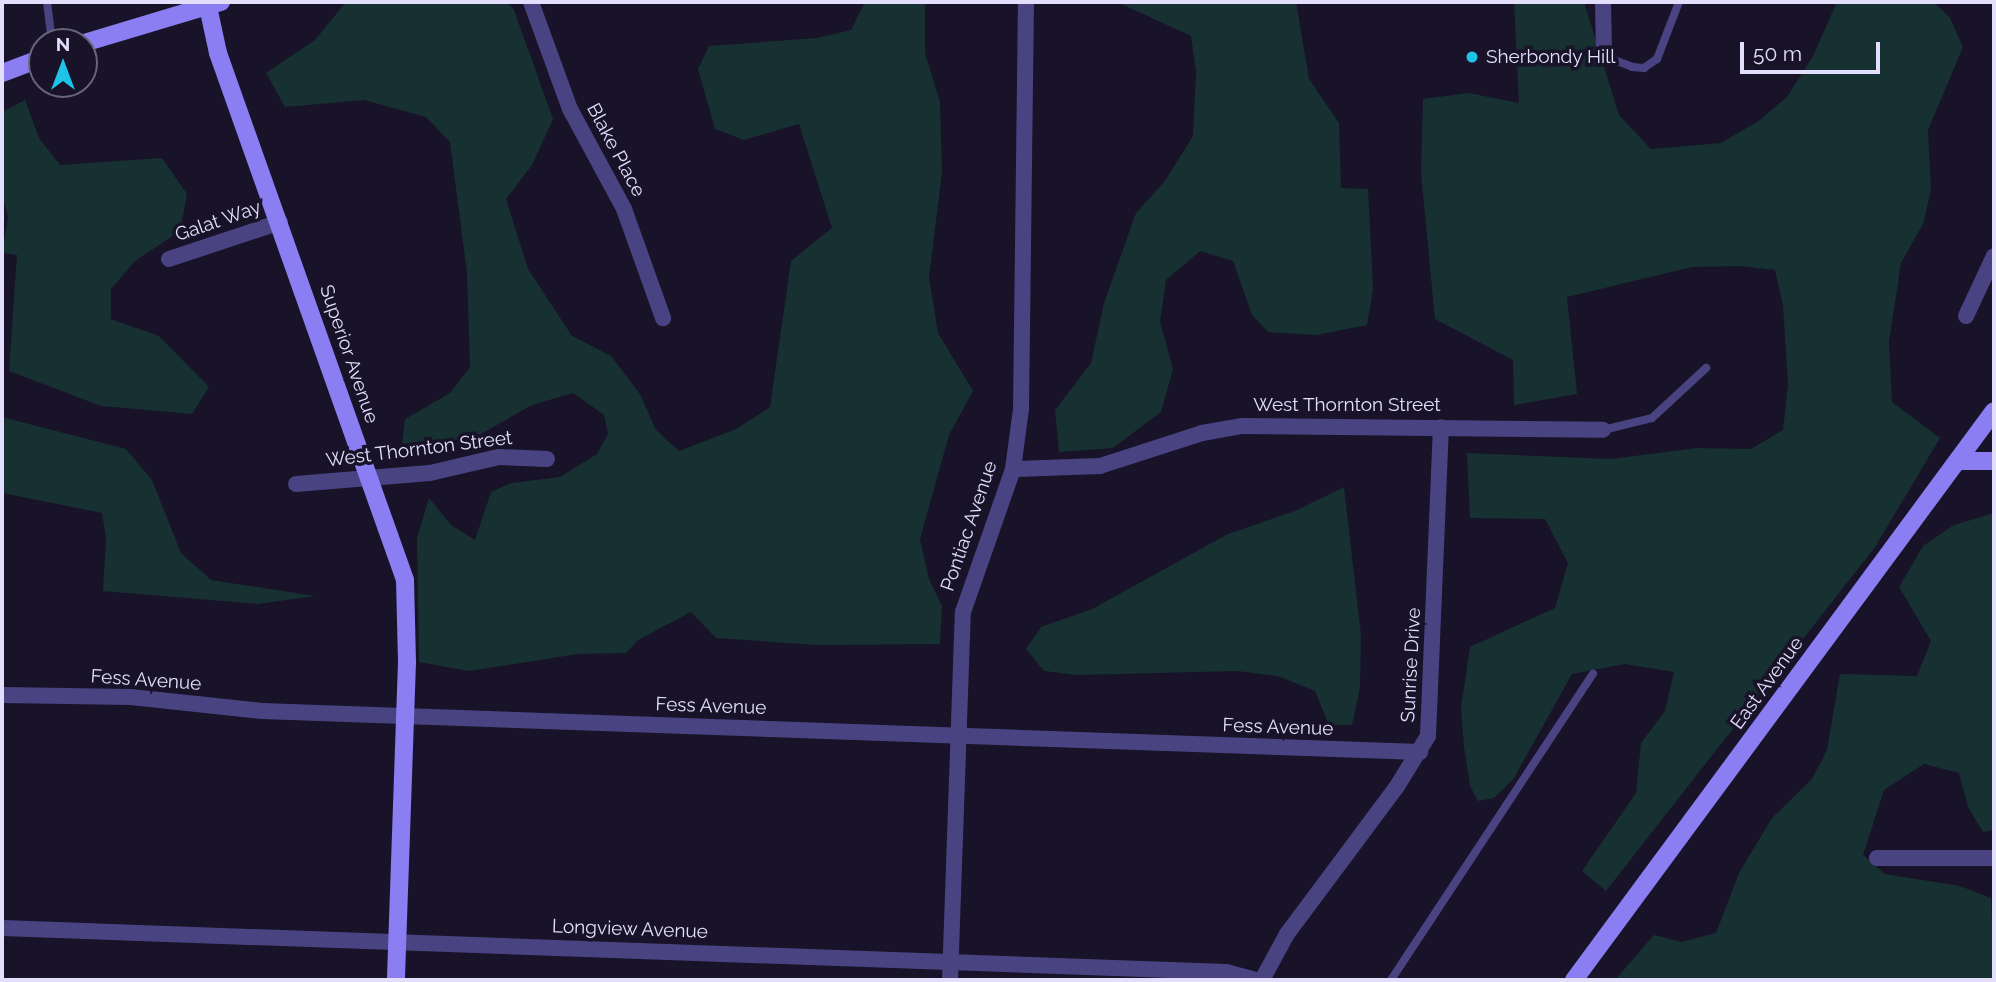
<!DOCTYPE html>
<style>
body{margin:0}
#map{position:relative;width:1996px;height:982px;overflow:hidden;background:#181328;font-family:Raleway,sans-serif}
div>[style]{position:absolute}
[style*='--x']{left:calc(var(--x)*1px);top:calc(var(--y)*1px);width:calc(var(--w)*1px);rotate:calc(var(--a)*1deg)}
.green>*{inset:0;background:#173031}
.lane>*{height:8px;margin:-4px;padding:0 4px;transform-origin:4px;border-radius:4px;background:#4a4382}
.street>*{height:16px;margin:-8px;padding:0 8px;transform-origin:8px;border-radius:8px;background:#4a4382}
.secondary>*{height:18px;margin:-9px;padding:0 9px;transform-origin:9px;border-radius:9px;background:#8a7ef2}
.dots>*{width:19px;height:19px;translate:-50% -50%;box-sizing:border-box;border:4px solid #181328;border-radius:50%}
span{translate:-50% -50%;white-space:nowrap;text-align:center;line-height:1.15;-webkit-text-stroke:7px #181328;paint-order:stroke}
.poi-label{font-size:19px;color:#e3defc}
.left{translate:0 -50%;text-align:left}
.street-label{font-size:19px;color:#e3defc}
.frame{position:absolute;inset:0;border:4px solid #e3defc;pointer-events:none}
.north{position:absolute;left:28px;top:28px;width:70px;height:70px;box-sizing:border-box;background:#181328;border:2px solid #69647d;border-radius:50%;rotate:0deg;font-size:19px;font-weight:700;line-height:28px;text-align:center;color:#e3defc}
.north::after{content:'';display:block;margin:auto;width:24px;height:32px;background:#1dc4e8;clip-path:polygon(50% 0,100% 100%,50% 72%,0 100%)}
.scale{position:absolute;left:1740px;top:42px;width:140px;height:32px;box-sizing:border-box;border:4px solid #e3defc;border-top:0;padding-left:9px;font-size:21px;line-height:24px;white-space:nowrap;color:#e3defc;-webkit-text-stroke:5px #181328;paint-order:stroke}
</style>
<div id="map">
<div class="green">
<i style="clip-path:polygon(346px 2px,507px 2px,514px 10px,553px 119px,532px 165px,506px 199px,528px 269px,572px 336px,611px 356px,640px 394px,656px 430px,679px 451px,736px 429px,770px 407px,791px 261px,832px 228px,799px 124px,744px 140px,715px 129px,698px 69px,709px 46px,817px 38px,851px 30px,865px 2px,925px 2px,925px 53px,940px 102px,942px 172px,929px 278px,938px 333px,973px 391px,949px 435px,920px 539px,929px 579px,942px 606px,940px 644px,816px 645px,716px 638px,691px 612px,638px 640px,626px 653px,578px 654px,469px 671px,419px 662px,417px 538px,429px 498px,451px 525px,475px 540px,491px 492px,511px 483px,560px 477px,597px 454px,608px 434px,604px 415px,573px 393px,532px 405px,479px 435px,401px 452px,405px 419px,450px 393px,470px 367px,467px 273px,450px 142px,426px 117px,364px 100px,285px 107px,266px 73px,315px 40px)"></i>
<i style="clip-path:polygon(1117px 2px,1296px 2px,1309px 79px,1339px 123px,1341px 188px,1368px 189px,1373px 289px,1367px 325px,1316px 335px,1268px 332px,1252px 315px,1233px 261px,1200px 251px,1166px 280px,1160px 321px,1173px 369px,1161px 412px,1113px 448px,1059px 452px,1055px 410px,1091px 363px,1104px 303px,1136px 213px,1165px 181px,1193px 136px,1196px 72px,1191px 36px)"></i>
<i style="clip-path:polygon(1514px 2px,1584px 2px,1619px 115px,1651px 149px,1721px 143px,1760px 120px,1787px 97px,1813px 56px,1837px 2px,1934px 2px,1950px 18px,1963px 47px,1928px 130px,1931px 190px,1923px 224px,1901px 263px,1889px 342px,1892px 402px,1940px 438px,1875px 547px,1606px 891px,1582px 871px,1636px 793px,1641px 743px,1665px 711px,1674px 672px,1625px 664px,1572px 674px,1514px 778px,1494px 798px,1478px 801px,1470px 786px,1464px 747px,1461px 708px,1470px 647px,1555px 608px,1568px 563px,1545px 519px,1470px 518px,1467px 453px,1611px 459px,1697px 448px,1751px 449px,1783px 430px,1788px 384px,1783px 306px,1775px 270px,1740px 266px,1692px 267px,1567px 297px,1577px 394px,1514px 405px,1513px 360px,1435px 319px,1421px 173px,1423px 99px,1469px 93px,1519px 103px)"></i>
<i style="clip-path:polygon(25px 100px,39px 138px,60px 165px,162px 158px,187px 194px,180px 231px,135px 261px,111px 289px,111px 319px,159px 336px,209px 387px,192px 414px,101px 406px,9px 371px,17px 255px,2px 253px,8px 218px,2px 193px,2px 112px)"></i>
<i style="clip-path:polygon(2px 417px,126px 449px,152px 480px,181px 553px,211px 580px,315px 596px,258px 604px,103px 591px,106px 537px,102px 513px,2px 493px)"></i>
<i style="clip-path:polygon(1344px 487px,1361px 635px,1360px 687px,1352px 725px,1329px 725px,1315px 691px,1278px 676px,1237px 671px,1078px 675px,1044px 671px,1026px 649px,1041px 627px,1092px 609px,1228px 534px,1295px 511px)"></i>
<i style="clip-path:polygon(1994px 513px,1994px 830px,1983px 832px,1968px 807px,1959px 773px,1924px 764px,1884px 790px,1863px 855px,1885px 874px,1960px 886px,1991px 898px,1994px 980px,1615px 980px,1654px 935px,1682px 942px,1716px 933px,1739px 873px,1772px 818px,1812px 779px,1827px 750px,1840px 674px,1917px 676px,1931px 641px,1899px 587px,1923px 546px,1954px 525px)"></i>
</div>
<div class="lane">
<i style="--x:47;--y:2;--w:40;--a:82.9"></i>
<i style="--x:1604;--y:56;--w:30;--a:21"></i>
<i style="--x:1632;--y:67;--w:12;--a:5"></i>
<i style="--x:1644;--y:68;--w:16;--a:-35"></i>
<i style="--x:1657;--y:59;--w:61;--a:-68.9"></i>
<i style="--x:1603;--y:430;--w:50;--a:-13.8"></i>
<i style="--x:1652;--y:418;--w:74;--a:-42.8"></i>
<i style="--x:1391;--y:980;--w:367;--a:-56.6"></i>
</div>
<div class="street">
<i style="--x:531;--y:2;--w:114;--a:70"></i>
<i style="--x:570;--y:109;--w:114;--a:61.6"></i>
<i style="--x:624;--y:209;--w:116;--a:70.3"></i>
<i style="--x:1603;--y:2;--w:54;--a:88.9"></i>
<i style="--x:169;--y:259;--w:117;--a:-18.4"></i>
<i style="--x:1966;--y:316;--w:66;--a:-65"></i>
<i style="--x:1013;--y:469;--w:87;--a:-2"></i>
<i style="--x:1100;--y:466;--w:107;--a:-17.9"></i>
<i style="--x:1202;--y:433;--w:41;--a:-9.9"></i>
<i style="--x:1242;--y:426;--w:361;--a:0.6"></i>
<i style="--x:296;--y:484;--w:134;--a:-4.7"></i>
<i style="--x:430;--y:473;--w:71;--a:-13.1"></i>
<i style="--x:499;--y:457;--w:48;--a:2.4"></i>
<i style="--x:2;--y:695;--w:129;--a:0.9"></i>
<i style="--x:131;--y:697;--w:132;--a:6.1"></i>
<i style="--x:262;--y:711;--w:1159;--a:2.03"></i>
<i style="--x:1877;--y:858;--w:117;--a:0"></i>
<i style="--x:2;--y:928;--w:1225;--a:2.06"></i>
<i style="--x:1226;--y:972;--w:31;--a:15"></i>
<i style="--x:950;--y:980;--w:368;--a:-88"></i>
<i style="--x:963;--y:612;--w:151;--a:-70.7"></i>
<i style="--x:1013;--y:469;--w:61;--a:-82.4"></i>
<i style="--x:1021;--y:409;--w:407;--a:-89.3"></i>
<i style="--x:1262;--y:980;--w:52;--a:-61.5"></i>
<i style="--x:1287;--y:934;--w:182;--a:-53.3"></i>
<i style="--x:1396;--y:788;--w:61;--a:-58.4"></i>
<i style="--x:1428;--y:736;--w:309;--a:-87.6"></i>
</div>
<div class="secondary">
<i style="--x:207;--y:2;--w:52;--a:77.8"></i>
<i style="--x:218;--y:53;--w:559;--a:70.46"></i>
<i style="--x:405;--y:580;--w:82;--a:88.6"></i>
<i style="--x:407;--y:662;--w:318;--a:92"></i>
<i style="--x:84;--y:43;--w:143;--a:-16.7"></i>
<i style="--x:2;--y:73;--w:43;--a:-20.6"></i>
<i style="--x:1957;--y:461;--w:37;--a:0"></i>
<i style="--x:1574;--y:980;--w:707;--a:-53.57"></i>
</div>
<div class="dots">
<i style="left:1472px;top:57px;background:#1dc4e8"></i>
</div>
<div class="poi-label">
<span class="left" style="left:1486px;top:57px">Sherbondy Hill</span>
</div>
<div class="street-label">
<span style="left:616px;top:150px;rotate:62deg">Blake Place</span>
<span style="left:218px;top:221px;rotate:-19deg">Galat Way</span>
<span style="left:349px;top:354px;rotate:71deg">Superior Avenue</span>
<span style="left:1347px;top:405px">West Thornton Street</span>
<span style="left:419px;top:449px;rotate:-7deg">West Thornton Street</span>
<span style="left:969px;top:526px;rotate:-71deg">Pontiac Avenue</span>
<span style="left:1411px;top:665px;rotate:-87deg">Sunrise Drive</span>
<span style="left:146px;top:680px;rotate:4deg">Fess Avenue</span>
<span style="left:1767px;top:683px;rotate:-54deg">East Avenue</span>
<span style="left:711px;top:706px;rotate:2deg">Fess Avenue</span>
<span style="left:1278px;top:727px;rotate:2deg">Fess Avenue</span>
<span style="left:630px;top:929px;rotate:2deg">Longview Avenue</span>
</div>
<div class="frame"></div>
<div class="north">N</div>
<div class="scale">50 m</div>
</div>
